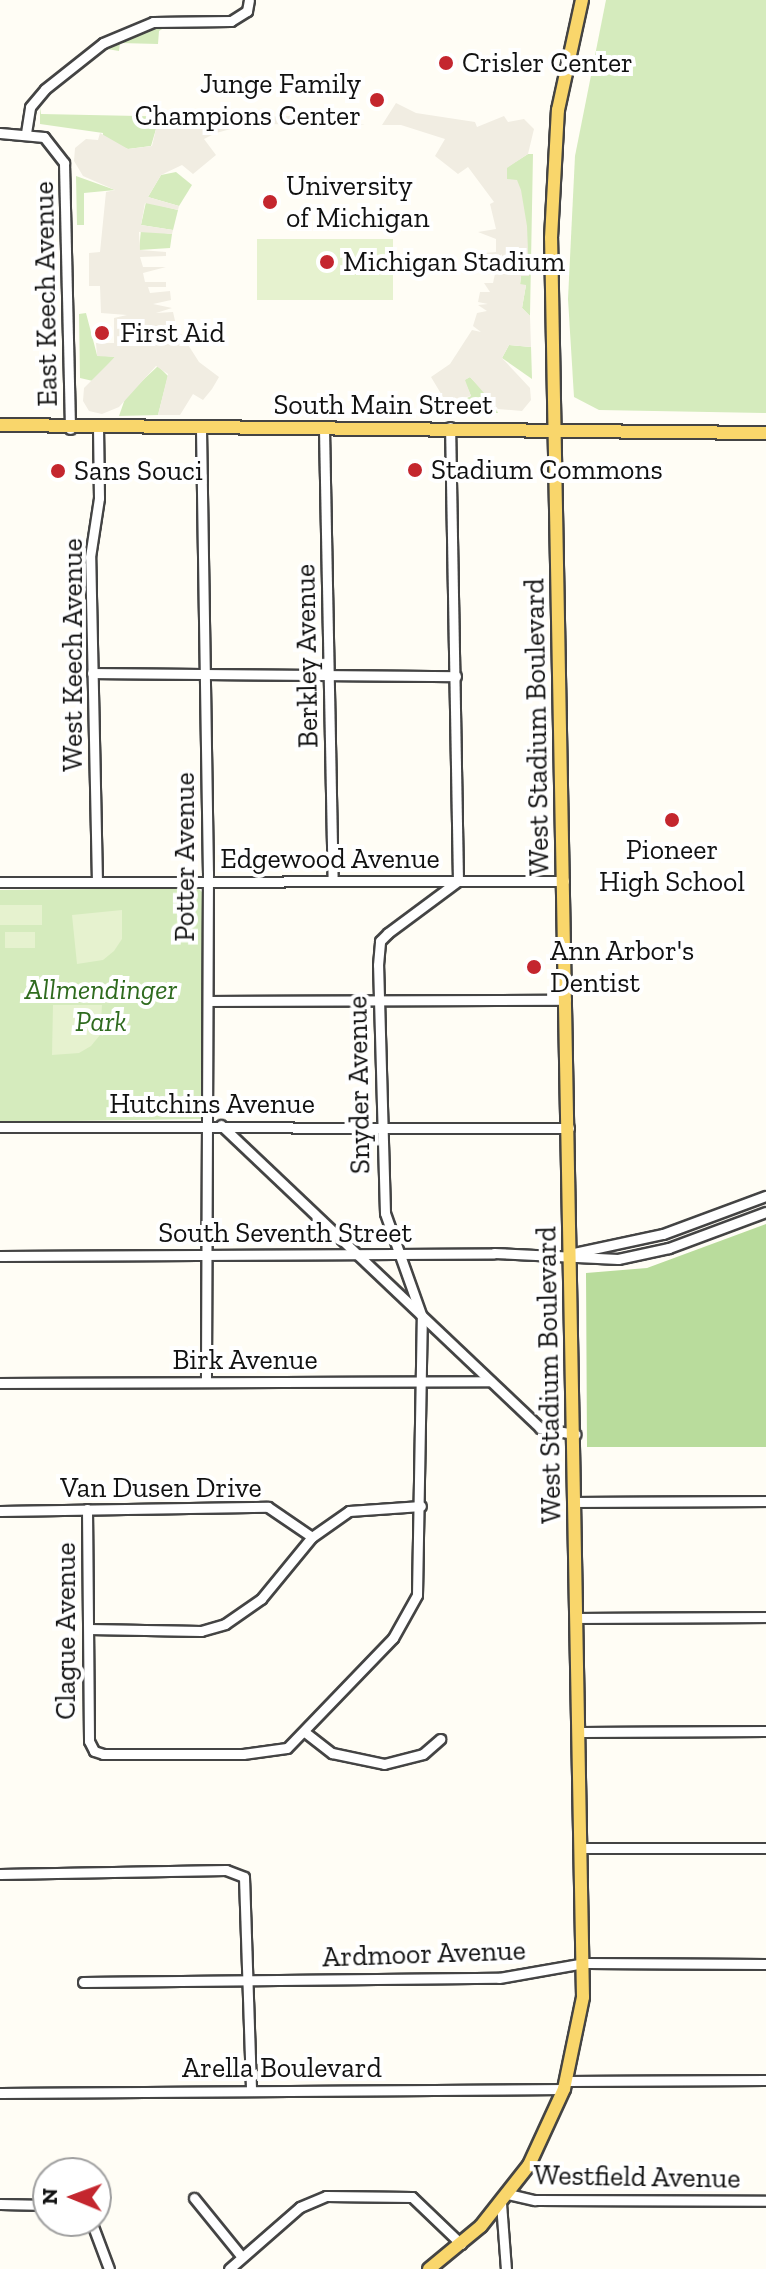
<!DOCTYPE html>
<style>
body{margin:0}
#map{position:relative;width:766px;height:2269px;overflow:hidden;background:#fffdf5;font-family:"Zilla Slab",serif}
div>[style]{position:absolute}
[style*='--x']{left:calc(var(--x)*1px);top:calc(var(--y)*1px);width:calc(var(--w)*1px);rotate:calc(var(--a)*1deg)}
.green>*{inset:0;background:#d5ebbd}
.forest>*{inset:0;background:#b9dc9c}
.pitch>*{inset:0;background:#e6f2cf;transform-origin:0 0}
.plaza>*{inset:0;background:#f1ede2}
.roads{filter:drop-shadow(2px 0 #444) drop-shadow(-2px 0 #444) drop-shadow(0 2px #444) drop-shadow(0 -2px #444)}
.minor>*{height:9px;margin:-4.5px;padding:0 4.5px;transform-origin:4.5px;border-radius:4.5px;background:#fff}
.major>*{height:12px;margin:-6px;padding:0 6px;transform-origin:6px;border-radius:6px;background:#f9d66b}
.dots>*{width:22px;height:22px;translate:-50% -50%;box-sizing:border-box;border:4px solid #fff;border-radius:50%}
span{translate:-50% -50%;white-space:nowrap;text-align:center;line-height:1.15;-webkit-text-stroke:8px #fff;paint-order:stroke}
.poi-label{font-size:28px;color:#111}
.left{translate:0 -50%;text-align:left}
.right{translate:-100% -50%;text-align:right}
.street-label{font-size:28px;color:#111}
.park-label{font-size:28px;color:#2f6b1f;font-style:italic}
.north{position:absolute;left:32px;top:2157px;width:80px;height:80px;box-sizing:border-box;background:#fff;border:2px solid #a0a0a0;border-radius:50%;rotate:271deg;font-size:22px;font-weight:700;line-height:32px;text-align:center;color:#111}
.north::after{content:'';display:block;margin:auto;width:28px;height:36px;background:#c4262e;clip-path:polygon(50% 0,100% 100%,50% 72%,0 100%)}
</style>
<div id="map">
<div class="green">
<i style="clip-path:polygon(606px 0,766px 0,766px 413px,599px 410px,574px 397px,568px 299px,575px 156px)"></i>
<i style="clip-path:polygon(167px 26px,159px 31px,158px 44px,120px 43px,119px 51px,107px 49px,140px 31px)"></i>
<i style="clip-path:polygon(40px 107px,41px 114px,187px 117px,187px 122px,156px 129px,151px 146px,128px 149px,103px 139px,103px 133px,40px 124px)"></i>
<i style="clip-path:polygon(528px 154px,533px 154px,530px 316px,522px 308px,526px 285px,520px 285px,521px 276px,529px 275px,523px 206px,507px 180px,507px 167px)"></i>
<i style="clip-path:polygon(176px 172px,192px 185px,179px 206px,148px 197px,161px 175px)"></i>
<i style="clip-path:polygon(76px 176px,115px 190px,84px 193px,84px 225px,77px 225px)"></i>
<i style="clip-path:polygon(146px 202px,178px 210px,173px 230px,141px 225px)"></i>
<i style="clip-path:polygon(141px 230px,172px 234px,170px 248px,139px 250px)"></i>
<i style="clip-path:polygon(86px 313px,97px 355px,115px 357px,93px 381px,80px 378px,79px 314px)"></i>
<i style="clip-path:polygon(509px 345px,531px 347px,532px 379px,502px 358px)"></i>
<i style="clip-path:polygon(158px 366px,168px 376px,158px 415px,119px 416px,126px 396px)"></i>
<i style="clip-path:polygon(470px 377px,491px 398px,498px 413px,467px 413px,461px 401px,471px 396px,464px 380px)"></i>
<i style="clip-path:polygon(198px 888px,203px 893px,202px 1119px,0 1122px,0 890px)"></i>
</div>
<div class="forest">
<i style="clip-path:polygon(766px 1224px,766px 1447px,587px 1447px,586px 1273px,647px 1268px)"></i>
</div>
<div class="pitch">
<i style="left:257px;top:239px;width:136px;height:61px"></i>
<i style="left:0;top:905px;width:42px;height:20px"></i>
<i style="clip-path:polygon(122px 910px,122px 939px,114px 951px,103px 960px,77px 964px,72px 915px)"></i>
<i style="left:35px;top:932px;width:16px;height:30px;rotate:90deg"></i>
<i style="clip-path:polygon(53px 1005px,102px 1005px,100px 1035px,91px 1046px,79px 1053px,52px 1055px)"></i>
</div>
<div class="plaza">
<i style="clip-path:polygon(396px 103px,416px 113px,475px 122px,477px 127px,504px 116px,508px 122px,524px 119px,534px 129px,528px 154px,507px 168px,507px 179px,517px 180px,521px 190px,527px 226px,529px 276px,521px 276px,520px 284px,526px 285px,522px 308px,530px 316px,531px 347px,509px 345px,502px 358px,530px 388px,531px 400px,522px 411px,498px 409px,470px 377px,465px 380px,471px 396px,446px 402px,431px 377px,450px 364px,472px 330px,481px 332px,473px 326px,477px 313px,487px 311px,478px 305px,488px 304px,478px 302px,480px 292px,490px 292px,484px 283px,493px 283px,495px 274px,484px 268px,495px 268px,497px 262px,484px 253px,496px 252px,496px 239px,478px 232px,496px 229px,490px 204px,494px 202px,468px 167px,458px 174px,435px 156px,445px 139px,401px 125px,382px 125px)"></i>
<i style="clip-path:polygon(290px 116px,366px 125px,249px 124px,216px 133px,204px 139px,216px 155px,193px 174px,182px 165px,161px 175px,148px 197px,179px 206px,178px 210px,145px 203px,141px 225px,173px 230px,172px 234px,139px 232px,140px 250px,166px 252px,166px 256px,140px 257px,143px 267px,166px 267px,143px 273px,145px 282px,166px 282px,166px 287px,148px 287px,150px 293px,170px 291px,171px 300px,153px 304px,172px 308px,156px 313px,173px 312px,176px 325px,166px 329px,178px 329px,199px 362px,219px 377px,212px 389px,203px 400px,193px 394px,180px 415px,158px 415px,168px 374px,156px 366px,119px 407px,102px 414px,89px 411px,83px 401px,84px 388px,115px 357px,97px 356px,96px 343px,114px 343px,114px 318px,127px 315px,101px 313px,100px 286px,89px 286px,89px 253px,100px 252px,106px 192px,115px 190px,83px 176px,74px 161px,75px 148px,86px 139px,98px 140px,100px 133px,128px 149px,152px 146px,156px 129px,216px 118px)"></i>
</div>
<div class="roads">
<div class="minor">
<i style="--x:0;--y:133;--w:44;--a:5.2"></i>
<i style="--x:44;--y:137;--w:33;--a:52"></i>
<i style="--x:64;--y:163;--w:266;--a:88.7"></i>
<i style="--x:26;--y:133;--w:26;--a:-81"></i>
<i style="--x:30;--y:107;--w:23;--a:-50"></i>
<i style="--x:45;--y:89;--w:74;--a:-38.4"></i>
<i style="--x:103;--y:43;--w:54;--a:-22.8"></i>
<i style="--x:153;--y:22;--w:78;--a:-0.7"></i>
<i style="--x:231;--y:21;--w:19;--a:-32"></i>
<i style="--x:247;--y:11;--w:11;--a:-80"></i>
<i style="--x:201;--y:429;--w:444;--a:89.1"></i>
<i style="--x:208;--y:873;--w:508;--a:90.23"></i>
<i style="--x:324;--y:429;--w:452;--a:88.9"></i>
<i style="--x:92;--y:673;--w:364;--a:0.5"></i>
<i style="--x:0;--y:882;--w:564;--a:-0.1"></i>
<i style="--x:97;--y:882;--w:325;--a:-91.2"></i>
<i style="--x:90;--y:557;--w:60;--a:-81.3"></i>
<i style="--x:99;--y:498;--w:69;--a:-90.8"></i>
<i style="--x:208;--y:1001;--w:358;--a:-0.2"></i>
<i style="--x:221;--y:1125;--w:440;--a:43.5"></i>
<i style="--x:540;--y:1428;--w:36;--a:10"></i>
<i style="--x:0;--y:1127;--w:569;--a:0.1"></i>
<i style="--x:574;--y:1253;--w:91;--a:-12.1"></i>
<i style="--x:663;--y:1234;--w:110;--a:-20.3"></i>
<i style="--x:0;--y:1256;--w:494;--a:-0.3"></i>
<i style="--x:494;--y:1253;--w:124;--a:2.8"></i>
<i style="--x:618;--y:1259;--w:52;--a:-12.2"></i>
<i style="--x:669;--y:1248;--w:103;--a:-20.4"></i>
<i style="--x:0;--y:1383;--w:490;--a:-0.2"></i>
<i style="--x:575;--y:1502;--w:191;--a:-0.3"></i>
<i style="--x:87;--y:1509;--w:232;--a:89.5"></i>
<i style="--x:89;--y:1741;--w:11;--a:63"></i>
<i style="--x:94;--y:1751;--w:9;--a:18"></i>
<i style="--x:103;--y:1754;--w:140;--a:0"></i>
<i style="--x:243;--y:1754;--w:44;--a:-7.8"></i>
<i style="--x:287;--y:1748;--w:153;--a:-46.1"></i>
<i style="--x:393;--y:1638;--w:49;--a:-60.8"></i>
<i style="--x:417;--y:1595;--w:278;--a:-89"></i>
<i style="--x:422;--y:1317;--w:110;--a:-109.6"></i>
<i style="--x:385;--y:1213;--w:248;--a:-91.6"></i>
<i style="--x:378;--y:965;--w:24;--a:-85"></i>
<i style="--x:380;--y:941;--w:11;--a:-45"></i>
<i style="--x:388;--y:933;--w:87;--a:-36.6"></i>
<i style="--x:458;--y:881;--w:454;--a:-91"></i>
<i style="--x:0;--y:1511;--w:268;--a:-0.9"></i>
<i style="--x:268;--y:1507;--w:53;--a:34.3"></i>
<i style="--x:578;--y:1618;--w:188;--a:-0.3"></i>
<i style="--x:89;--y:1629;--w:112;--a:1"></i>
<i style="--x:201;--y:1631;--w:25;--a:-16"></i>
<i style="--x:225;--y:1624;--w:44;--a:-34.8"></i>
<i style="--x:261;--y:1599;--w:80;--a:-50.6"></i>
<i style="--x:312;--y:1537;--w:45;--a:-35.1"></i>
<i style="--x:349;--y:1511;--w:72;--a:-4"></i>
<i style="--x:581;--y:1732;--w:185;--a:-0.3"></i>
<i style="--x:306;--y:1733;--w:33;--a:38"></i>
<i style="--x:332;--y:1753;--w:53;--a:11.9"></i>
<i style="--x:384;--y:1764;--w:40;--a:-14.4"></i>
<i style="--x:423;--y:1754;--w:23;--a:-41"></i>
<i style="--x:583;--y:1848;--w:183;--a:0"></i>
<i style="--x:0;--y:1874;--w:226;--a:-1"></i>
<i style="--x:226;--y:1870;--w:19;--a:21"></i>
<i style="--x:244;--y:1877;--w:212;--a:88.1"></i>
<i style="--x:83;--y:1982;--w:416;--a:-0.6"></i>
<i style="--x:499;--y:1978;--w:86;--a:-10"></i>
<i style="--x:584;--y:1963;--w:182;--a:0.3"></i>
<i style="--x:567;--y:2081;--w:199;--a:-0.3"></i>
<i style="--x:0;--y:2093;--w:564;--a:-0.41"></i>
<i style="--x:508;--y:2194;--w:28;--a:13"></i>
<i style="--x:535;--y:2200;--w:231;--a:0.2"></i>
<i style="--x:194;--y:2198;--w:76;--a:50.9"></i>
<i style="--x:501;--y:2203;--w:66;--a:85.7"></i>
<i style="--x:0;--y:2204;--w:48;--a:1.2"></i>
<i style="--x:91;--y:2221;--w:51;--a:69.4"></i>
<i style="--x:229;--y:2269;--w:94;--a:-41.1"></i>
<i style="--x:300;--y:2207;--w:28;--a:-23"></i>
<i style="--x:326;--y:2196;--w:86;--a:0.7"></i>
<i style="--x:412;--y:2197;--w:68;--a:43.8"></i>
</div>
<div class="major">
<i style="--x:0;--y:425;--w:766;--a:0.6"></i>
<i style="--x:429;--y:2269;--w:67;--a:-39.6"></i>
<i style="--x:481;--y:2226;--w:78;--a:-51.8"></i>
<i style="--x:529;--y:2165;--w:84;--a:-65.3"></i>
<i style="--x:564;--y:2089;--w:94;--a:-78.3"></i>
<i style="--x:583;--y:1997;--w:1759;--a:-91.04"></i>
<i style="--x:551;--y:238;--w:128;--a:-86.9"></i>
<i style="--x:558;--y:110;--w:113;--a:-77.7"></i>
</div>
</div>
<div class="dots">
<i style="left:446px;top:63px;background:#c4262e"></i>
<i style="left:377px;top:100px;background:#c4262e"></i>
<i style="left:270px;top:202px;background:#c4262e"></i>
<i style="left:327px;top:262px;background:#c4262e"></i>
<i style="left:102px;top:333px;background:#c4262e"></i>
<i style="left:415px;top:470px;background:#c4262e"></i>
<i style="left:58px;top:471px;background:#c4262e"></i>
<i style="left:672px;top:820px;background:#c4262e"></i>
<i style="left:534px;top:967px;background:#c4262e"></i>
</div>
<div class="poi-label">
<span class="left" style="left:462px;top:63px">Crisler Center</span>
<span class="right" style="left:361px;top:100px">Junge Family<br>Champions Center</span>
<span class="left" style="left:286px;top:202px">University<br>of Michigan</span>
<span class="left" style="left:343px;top:262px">Michigan Stadium</span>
<span class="left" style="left:120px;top:333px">First Aid</span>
<span class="left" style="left:431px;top:470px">Stadium Commons</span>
<span class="left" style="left:74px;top:471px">Sans Souci</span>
<span style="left:672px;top:866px">Pioneer<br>High School</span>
<span class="left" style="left:550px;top:967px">Ann Arbor's<br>Dentist</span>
</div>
<div class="street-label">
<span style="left:46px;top:294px;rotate:-91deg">East Keech Avenue</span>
<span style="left:383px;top:405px">South Main Street</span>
<span style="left:73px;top:655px;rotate:-90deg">West Keech Avenue</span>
<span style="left:307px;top:656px;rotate:-91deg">Berkley Avenue</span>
<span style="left:537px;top:727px;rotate:-91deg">West Stadium Boulevard</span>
<span style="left:185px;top:857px;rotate:-90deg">Potter Avenue</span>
<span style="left:330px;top:859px">Edgewood Avenue</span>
<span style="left:359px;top:1085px;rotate:-91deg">Snyder Avenue</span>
<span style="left:212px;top:1104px">Hutchins Avenue</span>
<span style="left:285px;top:1233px">South Seventh Street</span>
<span style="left:245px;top:1360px">Birk Avenue</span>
<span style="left:549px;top:1375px;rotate:-91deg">West Stadium Boulevard</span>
<span style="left:161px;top:1488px">Van Dusen Drive</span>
<span style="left:66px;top:1631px;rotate:-90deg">Clague Avenue</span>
<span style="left:424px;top:1954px;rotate:-2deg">Ardmoor Avenue</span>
<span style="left:282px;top:2068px">Arella Boulevard</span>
<span style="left:637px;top:2177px;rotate:1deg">Westfield Avenue</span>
</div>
<div class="park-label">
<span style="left:101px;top:1006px">Allmendinger<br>Park</span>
</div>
<div class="north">N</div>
</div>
